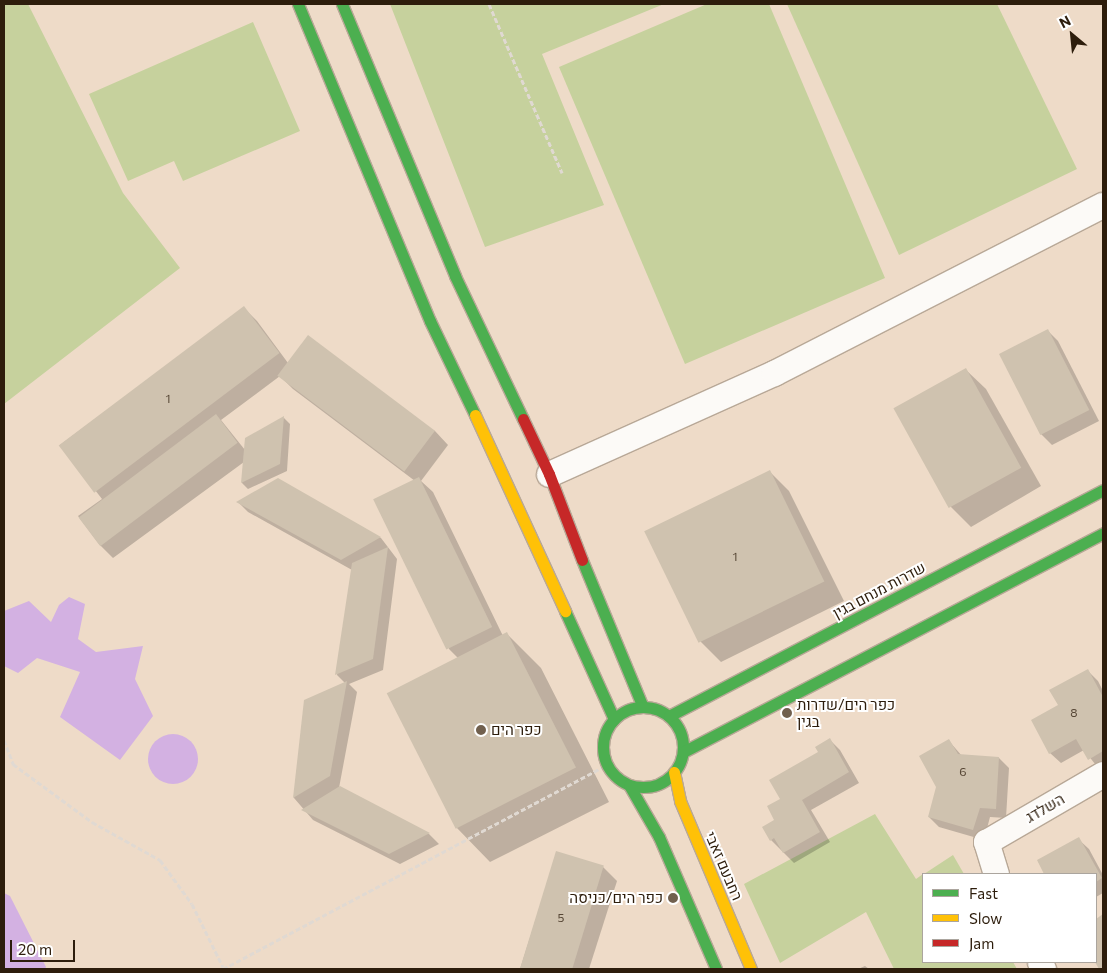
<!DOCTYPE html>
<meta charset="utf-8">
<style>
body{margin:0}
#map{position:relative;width:1107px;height:973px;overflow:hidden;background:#eedbc8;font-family:Commissioner,Heebo,sans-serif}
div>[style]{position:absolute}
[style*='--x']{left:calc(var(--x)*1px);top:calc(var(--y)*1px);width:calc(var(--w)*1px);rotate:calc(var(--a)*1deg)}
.green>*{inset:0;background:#c6d19d}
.water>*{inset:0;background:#d3b1e2}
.round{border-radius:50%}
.shadow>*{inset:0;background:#0003}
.building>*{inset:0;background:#cfc2af;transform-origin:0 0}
.path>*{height:3px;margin-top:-1.5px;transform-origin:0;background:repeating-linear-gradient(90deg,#e0d9d2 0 5px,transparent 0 7.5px)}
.roads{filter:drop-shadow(1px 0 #b8a897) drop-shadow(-1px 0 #b8a897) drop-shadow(0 1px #b8a897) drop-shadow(0 -1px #b8a897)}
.street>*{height:25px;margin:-12.5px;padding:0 12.5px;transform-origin:12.5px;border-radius:12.5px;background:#fcfaf7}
.fast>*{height:11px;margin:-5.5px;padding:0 5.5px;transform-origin:5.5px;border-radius:5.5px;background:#4caf50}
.fast>.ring{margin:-5.5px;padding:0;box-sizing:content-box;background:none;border:11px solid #4caf50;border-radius:50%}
.slow>*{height:11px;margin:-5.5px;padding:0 5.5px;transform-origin:5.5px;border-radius:5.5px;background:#ffc107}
.jam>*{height:11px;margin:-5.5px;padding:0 5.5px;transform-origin:5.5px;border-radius:5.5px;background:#c62828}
.dots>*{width:14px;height:14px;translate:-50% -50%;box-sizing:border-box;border:2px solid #fff;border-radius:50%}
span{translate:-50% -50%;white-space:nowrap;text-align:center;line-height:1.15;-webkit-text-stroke:4px #fff;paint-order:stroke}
.number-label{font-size:12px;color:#564635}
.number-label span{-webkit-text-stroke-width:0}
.street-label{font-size:15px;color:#2d1d0c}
.poi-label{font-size:15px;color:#2d1d0c}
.left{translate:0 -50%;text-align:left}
.right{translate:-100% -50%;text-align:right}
.frame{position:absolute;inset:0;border:5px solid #2d1d0c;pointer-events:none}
.legend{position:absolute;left:922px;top:873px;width:175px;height:90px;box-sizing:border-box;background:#fff;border:1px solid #aba59e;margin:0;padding:6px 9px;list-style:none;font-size:15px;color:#2d1d0c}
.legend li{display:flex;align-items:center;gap:10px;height:25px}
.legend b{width:25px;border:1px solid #aba59e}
.north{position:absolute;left:1047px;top:10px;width:50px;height:50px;-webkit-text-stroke:4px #fff;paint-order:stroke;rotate:332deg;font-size:14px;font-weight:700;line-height:20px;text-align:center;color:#2d1d0c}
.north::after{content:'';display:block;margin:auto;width:18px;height:22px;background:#2d1d0c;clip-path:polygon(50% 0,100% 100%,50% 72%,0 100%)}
.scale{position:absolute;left:10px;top:940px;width:65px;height:22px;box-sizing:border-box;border:2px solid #2d1d0c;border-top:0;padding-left:6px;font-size:15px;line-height:18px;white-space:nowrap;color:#2d1d0c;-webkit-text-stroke:4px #fff;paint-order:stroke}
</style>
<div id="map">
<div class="green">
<i style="clip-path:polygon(4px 4px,28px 4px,123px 193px,180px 268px,4px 404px)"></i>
<i style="clip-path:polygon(390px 4px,664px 4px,542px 54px,604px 205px,485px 247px)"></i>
<i style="clip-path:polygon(707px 4px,769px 4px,885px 278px,685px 364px,559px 67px)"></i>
<i style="clip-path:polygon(787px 4px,997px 4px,1077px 169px,899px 255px)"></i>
<i style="clip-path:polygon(253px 22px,300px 131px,183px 181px,174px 161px,128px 181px,89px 94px)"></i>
<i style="clip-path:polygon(875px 814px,916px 879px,923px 874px,923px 962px,1013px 962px,1017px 969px,894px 969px,866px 912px,780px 963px,744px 884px)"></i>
<i style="clip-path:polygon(953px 855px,964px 874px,924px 874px)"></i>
</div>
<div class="water">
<i style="clip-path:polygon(69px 597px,85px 604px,78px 639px,96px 652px,143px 646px,135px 679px,153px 716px,120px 760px,60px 717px,80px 672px,37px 658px,18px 673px,4px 666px,4px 611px,29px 601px,51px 622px,59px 605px)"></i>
<i class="round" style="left:148px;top:734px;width:50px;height:50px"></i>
<i style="clip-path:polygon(4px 893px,10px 896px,46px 967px,45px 969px,4px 969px)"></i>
</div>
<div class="shadow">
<i style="clip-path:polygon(244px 308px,257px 321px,288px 363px,435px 431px,448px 445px,421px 481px,433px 492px,503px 636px,507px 634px,541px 668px,609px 802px,490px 862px,456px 827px,458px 658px,449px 649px,415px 481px,293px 389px,280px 376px,221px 420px,245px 450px,246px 439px,284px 418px,290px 424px,287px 471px,248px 489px,242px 483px,244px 462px,113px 558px,99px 544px,78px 516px,102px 499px,60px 445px)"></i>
<i style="clip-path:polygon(1048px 331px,1058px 341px,1099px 421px,1052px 445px,1041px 434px,1001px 355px)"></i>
<i style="clip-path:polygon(966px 370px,986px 389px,1041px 486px,971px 527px,951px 507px)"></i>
<i style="clip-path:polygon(770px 472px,789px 491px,844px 601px,721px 662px,701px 642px,647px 533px)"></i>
<i style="clip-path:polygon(278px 479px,381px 538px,397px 559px,383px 670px,349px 684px,357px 692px,339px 788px,429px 834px,439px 844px,400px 864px,313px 820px,294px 798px,306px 701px,345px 683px,337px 675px,352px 570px,248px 512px,238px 502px)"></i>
<i style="clip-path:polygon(1087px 670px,1098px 681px,1103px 691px,1103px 767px,1099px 769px,1084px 750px,1061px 763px,1050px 753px,1060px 706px)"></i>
<i style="clip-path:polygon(830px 740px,840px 750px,859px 783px,811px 810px,830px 842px,794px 863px,771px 840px,782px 799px)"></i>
<i style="clip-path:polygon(949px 741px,962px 756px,999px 758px,1009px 768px,1006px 818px,990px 817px,984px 840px,939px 827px,929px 817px)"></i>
<i style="clip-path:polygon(1078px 839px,1089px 849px,1103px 875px,1103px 893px,1096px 897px,1096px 874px,1046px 874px,1038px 861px)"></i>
<i style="clip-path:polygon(557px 853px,603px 867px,617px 881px,589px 969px,520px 969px)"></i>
<i style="clip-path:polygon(1103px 916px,1103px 969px,1100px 969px,1096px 961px,1096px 920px)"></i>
<i style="clip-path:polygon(865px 966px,869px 969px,858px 969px)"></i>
</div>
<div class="building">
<i style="left:244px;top:306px;width:59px;height:232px;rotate:53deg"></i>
<i style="left:1048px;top:329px;width:91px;height:55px;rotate:63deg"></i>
<i style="left:308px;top:335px;width:159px;height:51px;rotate:37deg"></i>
<i style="left:966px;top:368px;width:114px;height:83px;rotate:61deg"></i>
<i style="left:216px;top:414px;width:36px;height:172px;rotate:53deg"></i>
<i style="clip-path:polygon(284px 416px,280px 464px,241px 483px,245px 438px)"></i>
<i style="left:770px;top:470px;width:124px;height:140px;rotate:64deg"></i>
<i style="left:419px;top:477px;width:167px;height:51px;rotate:64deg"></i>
<i style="clip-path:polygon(278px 478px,381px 537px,341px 560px,236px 502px)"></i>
<i style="clip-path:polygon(388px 547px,373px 659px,335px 675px,352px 563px)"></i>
<i style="left:507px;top:632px;width:152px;height:135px;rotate:63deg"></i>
<i style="clip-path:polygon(1088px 669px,1103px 697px,1103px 751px,1088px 760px,1076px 739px,1049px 754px,1031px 720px,1058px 705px,1049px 690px)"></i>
<i style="clip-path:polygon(347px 681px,330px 776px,293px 798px,304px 700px)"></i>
<i style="clip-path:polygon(830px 738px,849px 772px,802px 800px,820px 832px,783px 853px,774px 838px,770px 841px,762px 827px,774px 820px,767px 806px,780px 799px,769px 780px,818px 752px,815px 747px)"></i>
<i style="clip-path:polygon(949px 739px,958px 754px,999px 757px,996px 809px,980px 808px,973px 830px,928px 817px,936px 787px,919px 756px)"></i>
<i style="clip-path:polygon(340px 786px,430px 833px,389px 854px,301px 810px)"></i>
<i style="clip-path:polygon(1079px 837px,1102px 878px,1096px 882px,1096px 874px,1044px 874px,1037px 860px)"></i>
<i style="left:556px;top:851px;width:50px;height:124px;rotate:17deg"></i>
<i style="clip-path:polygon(1103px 914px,1103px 969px,1099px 969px,1095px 962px,1096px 919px)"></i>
</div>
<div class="path">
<i style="--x:489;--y:4;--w:184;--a:66.6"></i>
<i style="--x:4;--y:740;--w:26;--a:69"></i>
<i style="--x:13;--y:764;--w:98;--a:36.3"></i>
<i style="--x:92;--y:822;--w:78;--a:29.2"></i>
<i style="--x:160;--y:860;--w:54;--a:54"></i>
<i style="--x:192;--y:904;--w:70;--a:63.8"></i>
<i style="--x:223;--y:969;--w:435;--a:-28"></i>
</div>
<div class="roads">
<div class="street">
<i style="--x:549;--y:474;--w:247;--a:-24.2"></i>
<i style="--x:774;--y:373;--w:369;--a:-27.1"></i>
<i style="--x:996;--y:874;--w:34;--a:-107"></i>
<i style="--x:986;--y:842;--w:135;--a:-30.2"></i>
<i style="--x:1040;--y:962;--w:8;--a:67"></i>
</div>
<div class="fast">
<i style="--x:298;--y:4;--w:343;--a:67.4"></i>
<i style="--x:430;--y:321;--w:104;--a:64.4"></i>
<i style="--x:342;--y:4;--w:295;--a:67.4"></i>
<i style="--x:455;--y:276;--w:158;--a:64.6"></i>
<i style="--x:582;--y:560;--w:159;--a:67.5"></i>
<i style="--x:565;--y:611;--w:119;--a:65.6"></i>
<i class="ring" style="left:603px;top:707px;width:69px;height:69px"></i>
<i style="--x:669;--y:716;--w:489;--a:-27.5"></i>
<i style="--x:683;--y:752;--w:474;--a:-27.5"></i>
<i style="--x:629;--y:785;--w:60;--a:60"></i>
<i style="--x:659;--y:837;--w:144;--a:66.6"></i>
</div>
<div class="slow">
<i style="--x:475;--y:415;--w:216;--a:65.3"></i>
<i style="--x:674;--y:772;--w:30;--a:78"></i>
<i style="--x:680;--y:801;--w:182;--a:67.1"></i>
</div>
<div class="jam">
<i style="--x:523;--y:419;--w:61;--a:64.7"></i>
<i style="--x:549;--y:474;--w:92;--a:69"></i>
</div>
</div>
<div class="dots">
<i style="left:787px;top:713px;background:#71604e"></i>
<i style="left:481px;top:730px;background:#71604e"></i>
<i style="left:673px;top:898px;background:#71604e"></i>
</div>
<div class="number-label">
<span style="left:168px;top:399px">1</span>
<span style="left:735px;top:557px">1</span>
<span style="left:1074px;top:713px">8</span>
<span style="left:963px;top:772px">6</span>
<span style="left:561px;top:918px">5</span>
</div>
<div class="street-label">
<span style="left:879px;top:590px;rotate:-28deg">שדרות מנחם בגין</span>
<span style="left:1045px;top:808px;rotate:-30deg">השלדג</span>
<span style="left:724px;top:866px;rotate:67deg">רחבעם זאבי</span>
</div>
<div class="poi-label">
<span class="left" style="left:797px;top:713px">כפר הים/שדרות<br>בגין</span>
<span class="left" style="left:491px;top:730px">כפר הים</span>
<span class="right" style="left:663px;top:898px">כפר הים/כניסה</span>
</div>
<div class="frame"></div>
<ul class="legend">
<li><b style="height:6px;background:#4caf50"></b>Fast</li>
<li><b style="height:6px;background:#ffc107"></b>Slow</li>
<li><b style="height:6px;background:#c62828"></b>Jam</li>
</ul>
<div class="north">N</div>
<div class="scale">20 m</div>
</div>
